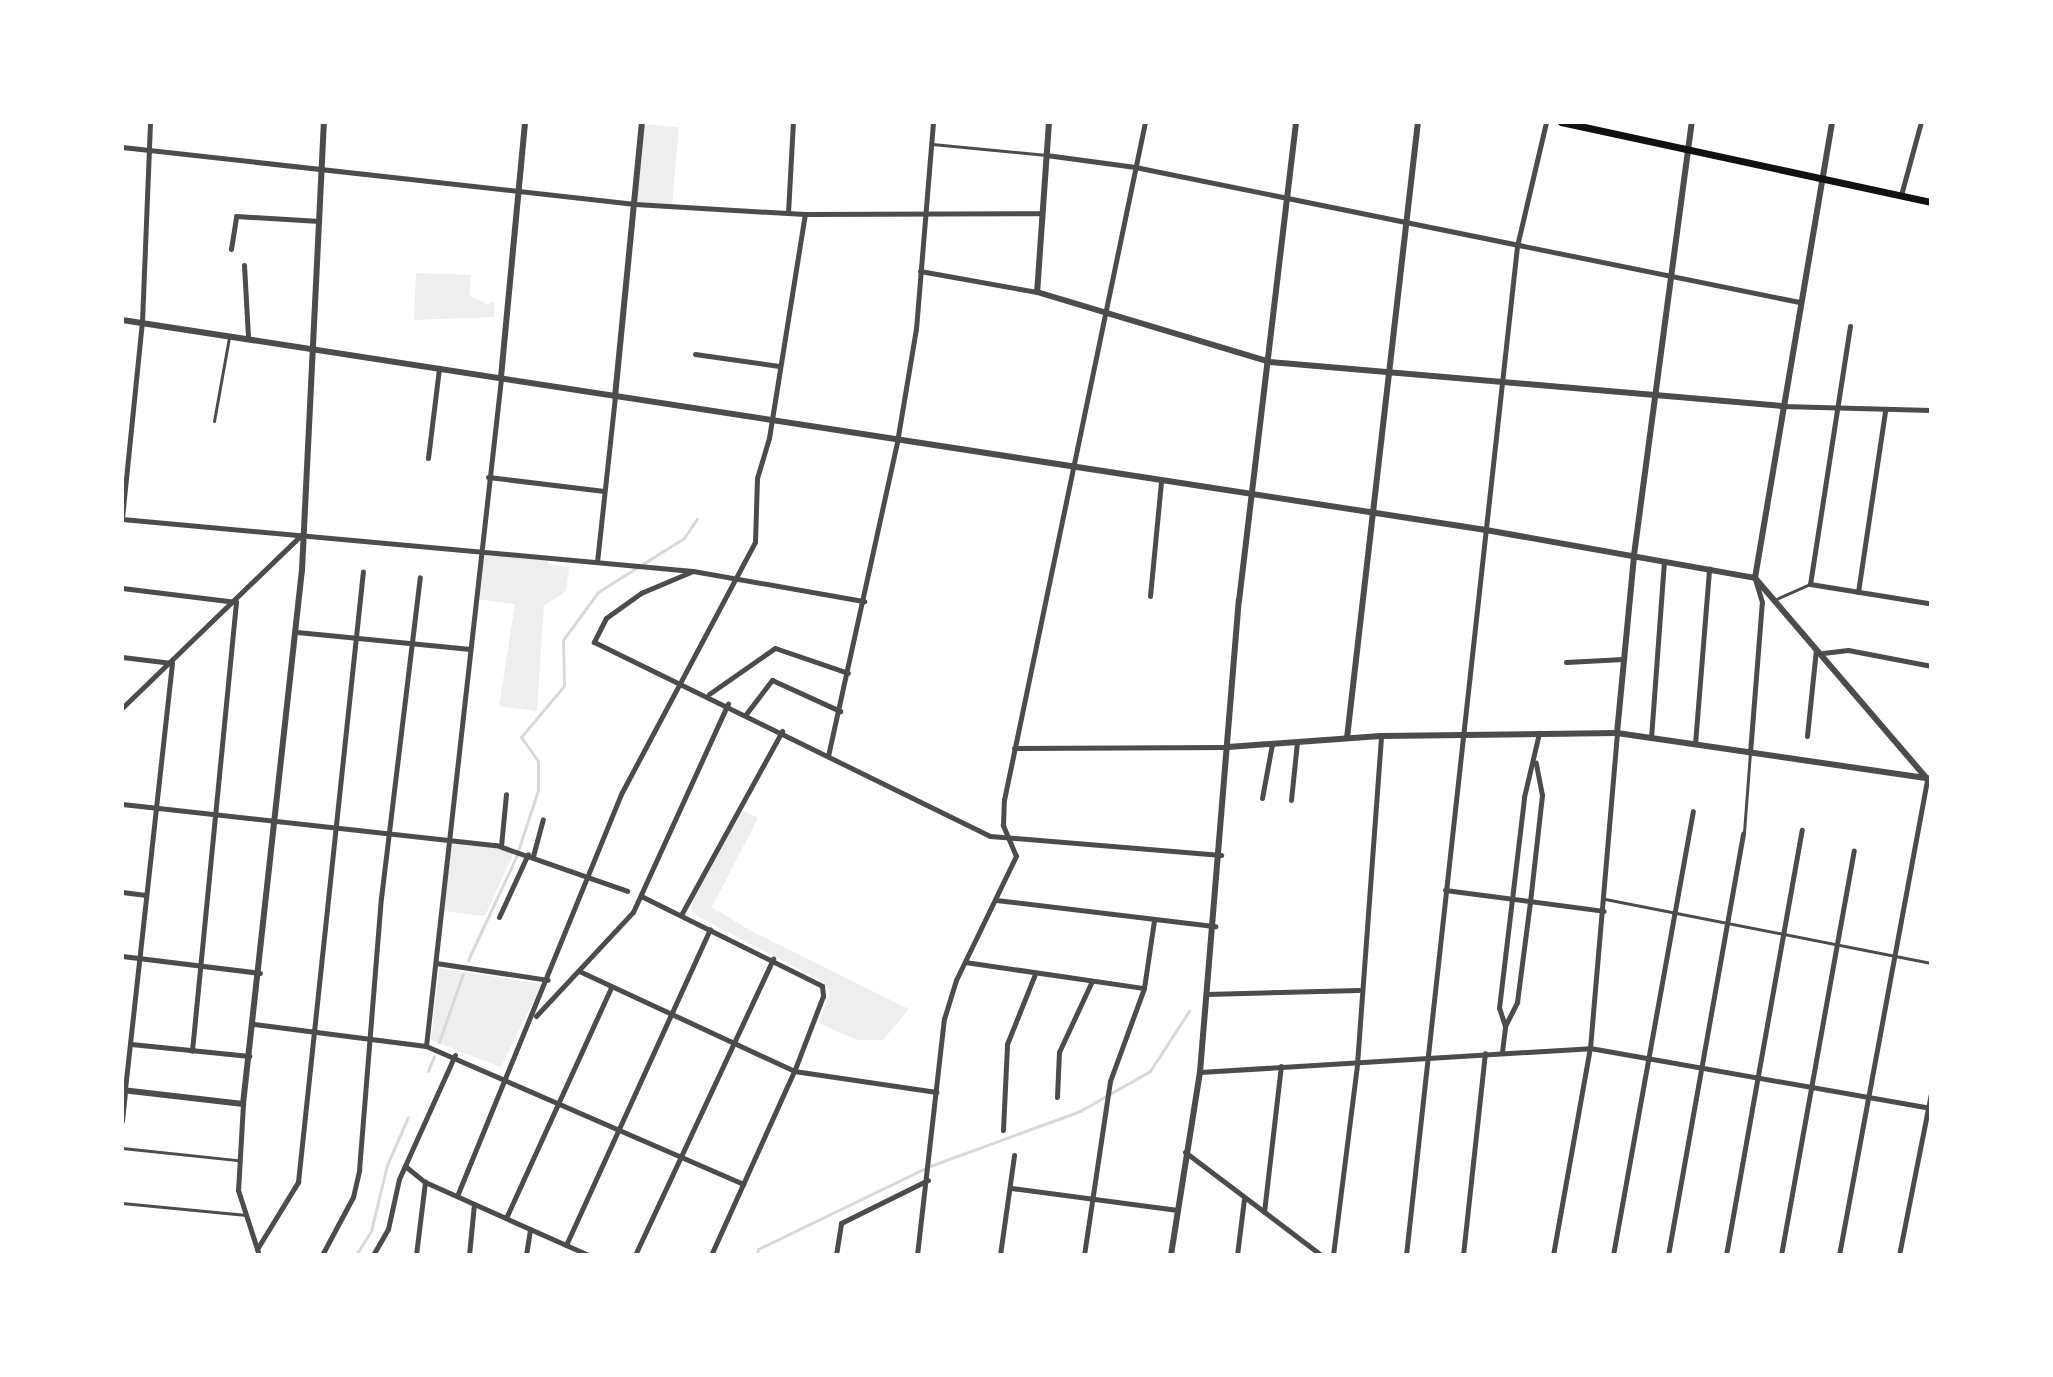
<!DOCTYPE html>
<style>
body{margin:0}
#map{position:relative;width:2053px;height:1377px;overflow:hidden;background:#fff;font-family:"Crimson Pro",serif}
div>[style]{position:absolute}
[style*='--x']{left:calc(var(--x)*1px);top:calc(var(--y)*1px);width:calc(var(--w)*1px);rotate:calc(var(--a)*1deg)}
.green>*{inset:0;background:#eee;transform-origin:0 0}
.stream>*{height:3px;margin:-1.5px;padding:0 1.5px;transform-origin:1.5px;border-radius:1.5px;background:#d9d9d9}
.pedestrian>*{height:3px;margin:-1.5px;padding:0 1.5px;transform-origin:1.5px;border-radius:1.5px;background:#4c4c4c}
.minor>*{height:5px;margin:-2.5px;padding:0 2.5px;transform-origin:2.5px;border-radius:2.5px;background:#4c4c4c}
.tertiary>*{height:6px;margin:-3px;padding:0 3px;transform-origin:3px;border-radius:3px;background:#4c4c4c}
.secondary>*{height:7px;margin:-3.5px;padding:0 3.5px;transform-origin:3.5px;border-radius:3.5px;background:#111}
span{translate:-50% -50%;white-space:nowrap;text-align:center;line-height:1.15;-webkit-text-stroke:8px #fff;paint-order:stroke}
.frame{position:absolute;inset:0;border:124px solid #fff;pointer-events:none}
</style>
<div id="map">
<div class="green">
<i style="left:642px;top:124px;width:37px;height:80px;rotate:5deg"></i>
<i style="clip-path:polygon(416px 273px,471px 275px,470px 296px,487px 304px,494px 301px,494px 317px,414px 320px)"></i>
<i style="clip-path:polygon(481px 552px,548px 558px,548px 564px,569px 567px,566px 591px,544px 606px,537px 711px,499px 706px,515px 604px,476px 599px)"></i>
<i style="clip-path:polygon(743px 810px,758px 818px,712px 907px,749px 930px,909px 1009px,883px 1040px,857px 1040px,819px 1023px,830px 992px,825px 983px,692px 913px,692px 902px)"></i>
<i style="clip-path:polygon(450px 840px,515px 850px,485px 916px,442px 911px)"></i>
<i style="clip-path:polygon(439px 968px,542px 984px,501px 1067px,431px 1040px)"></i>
</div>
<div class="stream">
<i style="--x:468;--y:960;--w:114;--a:-65"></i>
<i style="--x:516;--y:857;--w:71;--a:-71.8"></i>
<i style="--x:538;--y:790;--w:29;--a:-90"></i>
<i style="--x:538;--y:761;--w:29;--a:-125"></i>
<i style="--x:521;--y:737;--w:67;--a:-49.9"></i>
<i style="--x:564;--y:686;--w:46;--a:-91.2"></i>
<i style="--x:563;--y:640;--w:59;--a:-53.9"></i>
<i style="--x:598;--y:592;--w:102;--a:-32.1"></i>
<i style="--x:684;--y:538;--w:23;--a:-56"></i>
<i style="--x:439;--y:1042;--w:72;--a:-70.6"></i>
<i style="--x:428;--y:1071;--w:16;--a:-68"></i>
<i style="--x:356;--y:1255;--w:28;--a:-58"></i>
<i style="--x:371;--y:1231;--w:68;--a:-76.4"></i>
<i style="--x:387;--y:1165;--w:52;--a:-66.4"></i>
<i style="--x:757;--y:1255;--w:6;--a:-81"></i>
<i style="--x:758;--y:1249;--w:191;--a:-25.8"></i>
<i style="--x:930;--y:1166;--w:160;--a:-20.1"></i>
<i style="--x:1080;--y:1111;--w:81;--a:-29.7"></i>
<i style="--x:1150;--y:1071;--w:72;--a:-57"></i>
</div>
<div class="pedestrian">
<i style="--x:932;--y:144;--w:115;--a:5.5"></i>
<i style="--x:214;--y:421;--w:84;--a:-79.8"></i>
<i style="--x:1774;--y:600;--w:39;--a:-24"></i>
<i style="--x:1744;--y:832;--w:79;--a:-85.7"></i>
<i style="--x:1605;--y:899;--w:332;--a:11.1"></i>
<i style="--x:122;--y:1148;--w:116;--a:6"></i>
<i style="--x:122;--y:1203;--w:125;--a:5.5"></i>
<i style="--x:122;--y:1254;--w:7;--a:8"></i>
</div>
<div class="minor">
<i style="--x:122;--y:147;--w:516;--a:6.34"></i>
<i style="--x:635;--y:204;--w:170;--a:3.4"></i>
<i style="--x:805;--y:214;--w:235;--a:-0.2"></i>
<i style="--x:1046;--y:155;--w:90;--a:7.7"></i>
<i style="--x:1135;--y:167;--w:678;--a:11.49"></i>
<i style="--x:1901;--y:195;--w:76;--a:-74.7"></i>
<i style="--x:788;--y:213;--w:91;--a:-86.9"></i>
<i style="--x:231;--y:249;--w:33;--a:-81"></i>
<i style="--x:236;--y:216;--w:83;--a:3.4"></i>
<i style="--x:244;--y:265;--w:72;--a:86.8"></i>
<i style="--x:920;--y:271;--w:119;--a:10.2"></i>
<i style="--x:1850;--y:326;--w:261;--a:98.8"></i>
<i style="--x:1810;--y:584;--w:119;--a:9.2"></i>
<i style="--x:695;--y:354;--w:85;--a:8.1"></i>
<i style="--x:1782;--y:406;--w:149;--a:1.5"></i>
<i style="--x:428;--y:458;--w:91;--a:-83"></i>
<i style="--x:488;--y:477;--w:117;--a:6.9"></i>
<i style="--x:122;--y:518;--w:197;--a:-84.2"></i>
<i style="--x:142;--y:322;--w:200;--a:-87.7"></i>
<i style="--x:122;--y:519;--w:573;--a:5.2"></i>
<i style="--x:693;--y:571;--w:174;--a:10"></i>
<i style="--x:597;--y:562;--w:166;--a:-83.8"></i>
<i style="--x:693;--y:571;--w:56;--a:157.1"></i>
<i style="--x:641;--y:593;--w:43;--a:144.5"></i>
<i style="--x:606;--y:618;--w:27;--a:117"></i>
<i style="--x:594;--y:642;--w:441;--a:26.1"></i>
<i style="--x:990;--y:836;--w:232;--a:4.7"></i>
<i style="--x:122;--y:588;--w:115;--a:7"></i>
<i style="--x:236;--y:602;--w:451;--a:95.6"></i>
<i style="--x:1858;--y:592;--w:183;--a:-81.5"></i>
<i style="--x:1150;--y:596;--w:116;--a:-84.5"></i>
<i style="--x:297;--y:632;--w:174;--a:5.6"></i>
<i style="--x:1823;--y:653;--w:25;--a:-7"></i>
<i style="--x:1848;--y:650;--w:85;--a:10.9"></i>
<i style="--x:122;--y:657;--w:50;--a:6.8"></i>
<i style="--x:172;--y:663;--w:430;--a:96.3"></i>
<i style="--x:1566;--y:662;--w:57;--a:-3"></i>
<i style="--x:709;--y:694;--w:80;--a:-34.9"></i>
<i style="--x:775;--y:648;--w:77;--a:18.9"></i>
<i style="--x:122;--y:708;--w:250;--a:-44"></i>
<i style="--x:746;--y:714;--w:43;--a:-52.6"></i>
<i style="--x:772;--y:680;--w:75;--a:24.5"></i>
<i style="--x:1807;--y:736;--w:87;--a:-84.1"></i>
<i style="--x:1651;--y:738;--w:177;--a:-85.8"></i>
<i style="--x:1695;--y:744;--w:176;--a:-85.4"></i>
<i style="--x:1014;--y:748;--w:214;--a:-0.3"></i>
<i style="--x:1750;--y:753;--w:151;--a:-85.5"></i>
<i style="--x:1762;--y:602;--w:24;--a:-107"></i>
<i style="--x:828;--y:756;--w:321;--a:-77.6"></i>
<i style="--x:897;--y:442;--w:115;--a:-80.5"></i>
<i style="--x:916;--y:329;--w:208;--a:-85.3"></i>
<i style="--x:1262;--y:798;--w:55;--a:-79.5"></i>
<i style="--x:1291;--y:800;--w:58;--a:-84.1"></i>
<i style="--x:122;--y:804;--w:376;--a:6.3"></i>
<i style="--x:496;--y:845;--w:139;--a:19.3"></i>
<i style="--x:501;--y:846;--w:52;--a:-84.5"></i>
<i style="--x:533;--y:856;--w:38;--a:-75"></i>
<i style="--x:1445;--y:890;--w:160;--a:7.5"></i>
<i style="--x:122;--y:892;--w:24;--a:7"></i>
<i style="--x:641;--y:896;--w:202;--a:26.4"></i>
<i style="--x:822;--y:986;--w:10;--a:84"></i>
<i style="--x:823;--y:996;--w:78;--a:111"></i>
<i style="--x:795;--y:1069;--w:204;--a:114.3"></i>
<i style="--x:996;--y:900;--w:221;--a:6.8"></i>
<i style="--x:681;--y:915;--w:210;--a:-61.2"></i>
<i style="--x:499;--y:917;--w:69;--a:-65.3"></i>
<i style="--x:122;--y:956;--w:139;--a:7"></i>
<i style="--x:965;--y:962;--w:181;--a:8.3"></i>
<i style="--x:436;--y:963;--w:113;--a:8.6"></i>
<i style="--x:579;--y:971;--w:237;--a:24.9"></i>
<i style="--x:794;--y:1071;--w:144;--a:8.4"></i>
<i style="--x:1207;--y:994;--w:152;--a:-1.5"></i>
<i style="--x:536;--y:1016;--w:142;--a:-47"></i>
<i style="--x:633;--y:912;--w:229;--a:-65.5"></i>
<i style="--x:254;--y:1024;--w:173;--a:7.3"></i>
<i style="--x:426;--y:1046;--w:346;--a:23.5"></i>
<i style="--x:1505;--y:1026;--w:19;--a:-108"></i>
<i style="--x:1499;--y:1008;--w:212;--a:-83.2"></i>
<i style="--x:1524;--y:797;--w:66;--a:-76.8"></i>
<i style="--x:131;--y:1044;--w:119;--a:5.8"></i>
<i style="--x:426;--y:1046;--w:672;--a:-83.59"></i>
<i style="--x:1502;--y:1052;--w:26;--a:-83"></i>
<i style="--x:1505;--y:1026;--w:27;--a:-63"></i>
<i style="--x:1517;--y:1002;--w:101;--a:-82.6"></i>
<i style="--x:1530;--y:902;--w:108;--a:-83.6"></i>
<i style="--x:1542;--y:795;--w:33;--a:-101"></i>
<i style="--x:1200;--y:1072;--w:391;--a:-3.5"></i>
<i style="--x:1590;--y:1048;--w:346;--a:10"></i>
<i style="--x:1057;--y:1097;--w:45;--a:-87.5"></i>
<i style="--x:1059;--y:1052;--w:78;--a:-65.1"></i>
<i style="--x:243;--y:1104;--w:86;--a:93.3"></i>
<i style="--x:238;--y:1190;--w:68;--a:72.1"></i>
<i style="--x:1003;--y:1130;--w:86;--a:-87.3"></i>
<i style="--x:1007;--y:1044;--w:75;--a:-68.2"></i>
<i style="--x:1185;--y:1152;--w:171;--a:37.1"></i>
<i style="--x:405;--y:1166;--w:26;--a:39"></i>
<i style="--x:425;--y:1182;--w:179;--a:24.1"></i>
<i style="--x:1011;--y:1188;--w:168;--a:7.5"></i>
<i style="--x:457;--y:1196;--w:434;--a:-67.8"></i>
<i style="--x:621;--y:794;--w:285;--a:-62"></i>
<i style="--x:755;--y:542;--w:64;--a:-88.2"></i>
<i style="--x:757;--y:478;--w:42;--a:-73.3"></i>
<i style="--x:769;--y:438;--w:227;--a:-80.9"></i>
<i style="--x:1264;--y:1212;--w:147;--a:-83.4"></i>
<i style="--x:506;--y:1218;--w:253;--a:-65.5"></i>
<i style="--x:566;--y:1245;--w:347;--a:-65.5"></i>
<i style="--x:257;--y:1249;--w:79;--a:-58.5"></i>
<i style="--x:298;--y:1182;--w:614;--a:-83.93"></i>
<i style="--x:322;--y:1255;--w:66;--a:-61.9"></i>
<i style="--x:353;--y:1197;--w:28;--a:-77"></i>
<i style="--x:359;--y:1170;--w:273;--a:-85.4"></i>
<i style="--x:381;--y:898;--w:323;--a:-83.1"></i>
<i style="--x:373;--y:1255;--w:30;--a:-60"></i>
<i style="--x:388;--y:1229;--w:51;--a:-77.6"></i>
<i style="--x:399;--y:1179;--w:136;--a:-65.7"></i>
<i style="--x:416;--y:1255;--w:74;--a:-83"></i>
<i style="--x:469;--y:1255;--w:51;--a:-84.4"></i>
<i style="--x:526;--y:1255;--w:26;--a:-81"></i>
<i style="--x:635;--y:1255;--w:327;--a:-65"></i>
<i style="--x:836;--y:1255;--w:32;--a:-81"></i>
<i style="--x:841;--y:1223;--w:97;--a:-26.3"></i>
<i style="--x:917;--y:1255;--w:238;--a:-83.5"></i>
<i style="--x:944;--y:1019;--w:41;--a:-72.9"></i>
<i style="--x:956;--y:980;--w:138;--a:-64.2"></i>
<i style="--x:1016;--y:856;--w:34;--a:-113"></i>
<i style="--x:1003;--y:825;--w:25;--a:-88"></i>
<i style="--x:1004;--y:800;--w:693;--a:-78.25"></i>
<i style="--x:1000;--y:1255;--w:101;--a:-82"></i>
<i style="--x:1084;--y:1255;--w:176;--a:-81.5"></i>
<i style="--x:1110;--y:1081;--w:99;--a:-69.9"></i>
<i style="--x:1144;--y:988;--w:69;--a:-81.6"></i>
<i style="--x:1237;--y:1255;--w:56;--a:-82.9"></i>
<i style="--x:1333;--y:1255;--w:193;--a:-82.8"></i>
<i style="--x:1357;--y:1064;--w:329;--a:-85.8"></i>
<i style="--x:1406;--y:1255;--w:1015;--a:-83.72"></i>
<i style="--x:1517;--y:246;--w:127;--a:-76.8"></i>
<i style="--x:1463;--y:1255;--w:203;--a:-83.8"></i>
<i style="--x:1553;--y:1255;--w:210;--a:-79.9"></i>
<i style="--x:1590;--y:1048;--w:316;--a:-85.1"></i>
<i style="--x:1613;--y:1255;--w:451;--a:-79.8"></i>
<i style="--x:1668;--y:1255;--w:428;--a:-79.9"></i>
<i style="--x:1726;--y:1255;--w:432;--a:-79.9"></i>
<i style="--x:1781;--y:1255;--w:411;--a:-79.8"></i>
<i style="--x:1839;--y:1255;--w:484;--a:-79.5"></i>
<i style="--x:1899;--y:1255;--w:165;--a:-78.8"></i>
</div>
<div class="tertiary">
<i style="--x:1049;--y:122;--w:170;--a:94"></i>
<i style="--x:1037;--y:292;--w:243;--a:16.7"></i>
<i style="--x:1270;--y:362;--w:514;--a:4.91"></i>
<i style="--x:122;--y:320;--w:1380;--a:8.75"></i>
<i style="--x:1486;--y:530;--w:273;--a:10.1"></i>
<i style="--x:501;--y:377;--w:256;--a:-84.6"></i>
<i style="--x:615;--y:397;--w:276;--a:-84.4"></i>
<i style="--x:1755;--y:578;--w:462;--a:-80.4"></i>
<i style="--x:1755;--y:578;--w:265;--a:49.4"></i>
<i style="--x:1617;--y:733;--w:179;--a:-84.5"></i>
<i style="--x:1634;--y:555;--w:437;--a:-82.4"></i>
<i style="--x:1347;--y:738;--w:620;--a:-83.43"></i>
<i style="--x:1228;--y:747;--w:153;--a:-4.1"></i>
<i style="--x:1381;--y:736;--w:236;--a:-0.7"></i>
<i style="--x:1617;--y:733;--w:317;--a:8.3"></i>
<i style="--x:122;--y:1090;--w:122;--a:6.6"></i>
<i style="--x:243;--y:1104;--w:537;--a:-83.7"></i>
<i style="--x:302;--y:570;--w:449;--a:-87.2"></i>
<i style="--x:122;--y:1121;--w:31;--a:-84"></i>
<i style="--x:1171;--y:1255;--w:185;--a:-81"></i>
<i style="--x:1200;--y:1072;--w:473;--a:-85.3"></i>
<i style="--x:1239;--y:601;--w:482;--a:-83.2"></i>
</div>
<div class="secondary">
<i style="--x:1561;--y:122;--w:379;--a:12.2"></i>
</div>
<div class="frame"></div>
</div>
